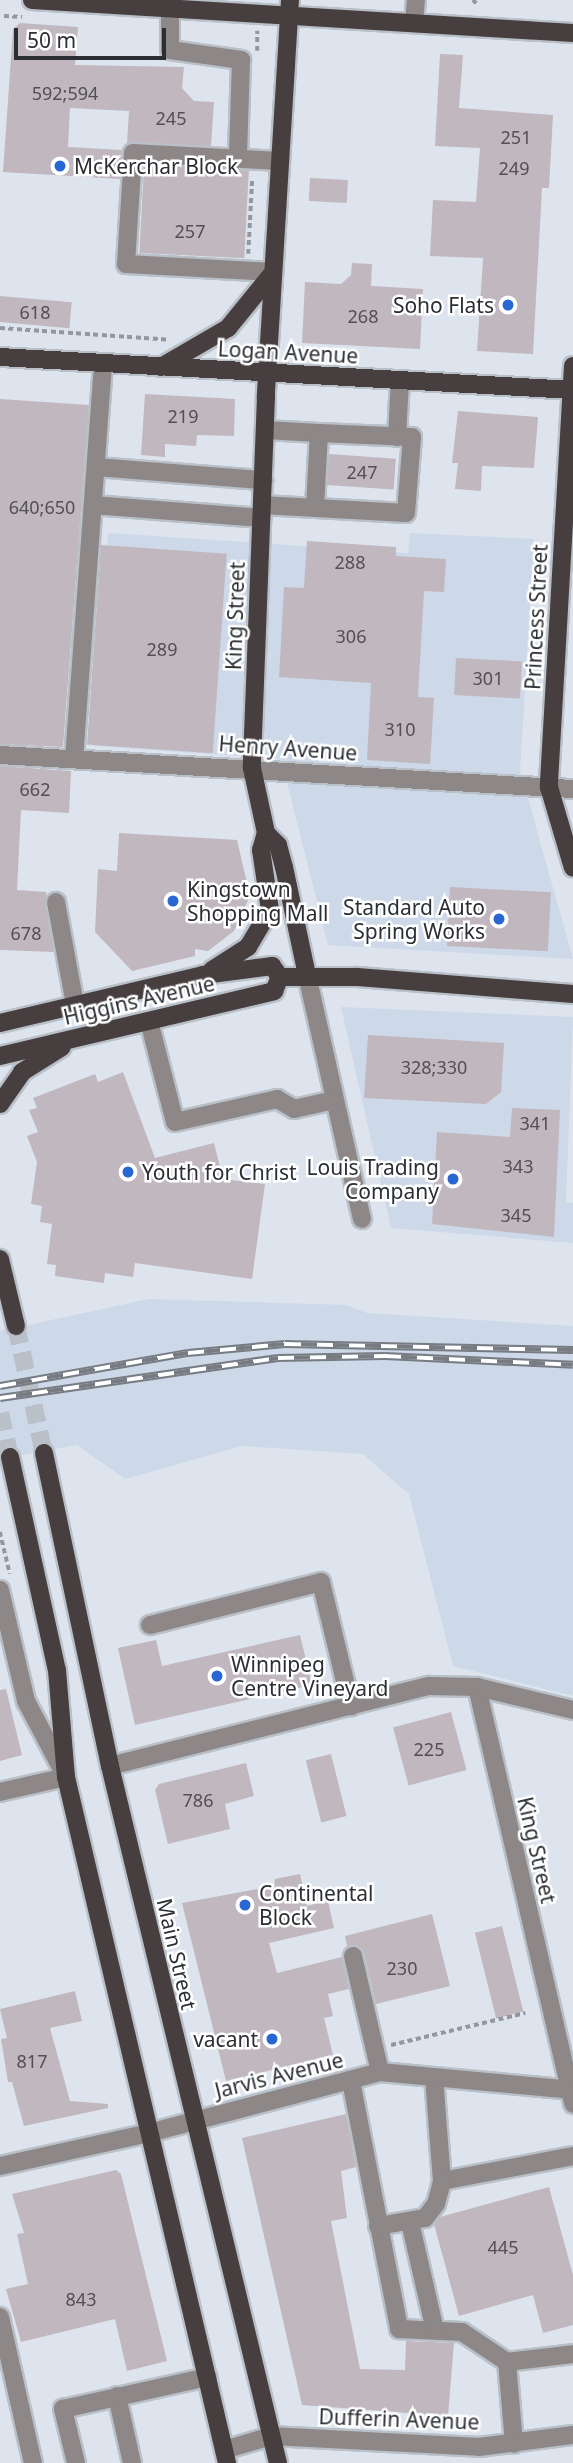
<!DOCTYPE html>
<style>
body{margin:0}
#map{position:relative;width:573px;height:2463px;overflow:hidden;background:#dde4ee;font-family:"Noto Sans",sans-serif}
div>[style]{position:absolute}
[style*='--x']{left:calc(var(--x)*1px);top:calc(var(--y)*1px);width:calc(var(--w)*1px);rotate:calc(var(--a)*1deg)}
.built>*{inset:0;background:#cdd8e9}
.building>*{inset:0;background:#c1b7be;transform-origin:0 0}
.major-tunnel>*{height:18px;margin-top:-9px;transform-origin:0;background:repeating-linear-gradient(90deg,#b9c0c8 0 18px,transparent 0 27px)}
.path>*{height:3.5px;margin-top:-1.75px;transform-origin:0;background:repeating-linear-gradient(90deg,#9398a0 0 5px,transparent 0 8.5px)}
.roads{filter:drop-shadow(2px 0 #b9c0c8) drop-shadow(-2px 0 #b9c0c8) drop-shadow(0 2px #b9c0c8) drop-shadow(0 -2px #b9c0c8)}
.minor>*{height:18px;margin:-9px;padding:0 9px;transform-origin:9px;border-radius:9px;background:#8d8788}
.major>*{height:18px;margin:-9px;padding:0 9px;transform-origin:9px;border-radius:9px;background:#473e3f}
.rail>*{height:8px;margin-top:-4px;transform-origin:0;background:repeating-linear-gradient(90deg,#fff 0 16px,#777c82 0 32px);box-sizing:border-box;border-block:2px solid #777c82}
.dots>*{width:19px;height:19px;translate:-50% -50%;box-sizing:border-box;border:4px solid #fff;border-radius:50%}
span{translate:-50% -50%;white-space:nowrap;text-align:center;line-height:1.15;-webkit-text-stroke:5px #fff;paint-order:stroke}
.number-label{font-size:18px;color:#505055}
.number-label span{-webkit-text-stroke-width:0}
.poi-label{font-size:21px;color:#2b2e32}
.left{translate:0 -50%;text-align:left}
.right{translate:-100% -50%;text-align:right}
.street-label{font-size:21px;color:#2b2e32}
.scale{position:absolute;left:14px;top:28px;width:152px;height:32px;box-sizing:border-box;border:4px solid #2b2e32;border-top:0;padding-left:9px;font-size:21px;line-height:24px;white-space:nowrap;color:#2b2e32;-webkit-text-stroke:5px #fff;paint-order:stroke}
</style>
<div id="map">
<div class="built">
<i style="clip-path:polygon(108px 533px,408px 553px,410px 533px,534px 539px,520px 770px,573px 959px,328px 945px,281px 759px,94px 746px)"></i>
<i style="clip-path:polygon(341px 1007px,573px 1017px,566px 1202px,573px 1203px,573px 1243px,391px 1228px)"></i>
<i style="clip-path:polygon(149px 1299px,346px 1305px,367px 1313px,573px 1326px,573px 1696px,453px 1666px,409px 1494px,363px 1454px,242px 1446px,125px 1479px,77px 1445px,0 1459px,0 1331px)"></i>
</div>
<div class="building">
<i style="clip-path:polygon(20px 23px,78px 27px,75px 65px,184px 67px,182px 88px,194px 101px,214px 102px,211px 146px,127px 144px,129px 111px,70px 108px,68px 147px,122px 150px,120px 179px,3px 172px,13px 29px)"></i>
<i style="clip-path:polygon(440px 54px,463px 55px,459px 108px,553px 115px,549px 188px,542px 188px,533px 354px,477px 351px,483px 258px,430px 256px,433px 200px,476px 202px,480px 148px,435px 146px)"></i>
<i style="left:144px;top:165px;width:105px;height:88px;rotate:3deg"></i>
<i style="left:310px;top:178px;width:38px;height:23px;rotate:3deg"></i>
<i style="clip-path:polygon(352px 263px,372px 264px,371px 286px,423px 289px,420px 349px,302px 343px,305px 282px,341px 284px,351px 275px)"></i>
<i style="left:0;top:296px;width:72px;height:26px;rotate:5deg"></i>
<i style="clip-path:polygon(145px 394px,235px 399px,234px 436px,197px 435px,196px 446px,165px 444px,165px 457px,141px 455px)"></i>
<i style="clip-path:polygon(0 399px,89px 405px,63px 747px,0 744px)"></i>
<i style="clip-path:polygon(458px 411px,538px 417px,534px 468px,482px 466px,481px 491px,455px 489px,458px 463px,452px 463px)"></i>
<i style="left:329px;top:454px;width:67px;height:31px;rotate:4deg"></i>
<i style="clip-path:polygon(307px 541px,396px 547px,396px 556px,446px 559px,444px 592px,424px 591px,418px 697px,434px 698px,430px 764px,367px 760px,371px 683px,279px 677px,284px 587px,304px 588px)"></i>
<i style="left:101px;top:545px;width:126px;height:200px;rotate:4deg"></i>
<i style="left:456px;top:658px;width:66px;height:37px;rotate:3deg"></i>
<i style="clip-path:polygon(0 766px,71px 771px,69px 813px,21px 810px,17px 890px,46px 892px,54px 952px,0 950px)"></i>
<i style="clip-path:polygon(119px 833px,237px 840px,250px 896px,234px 931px,208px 951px,195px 949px,195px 956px,132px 971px,95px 932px,98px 869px,117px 871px)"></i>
<i style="left:450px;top:887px;width:101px;height:59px;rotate:3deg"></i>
<i style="clip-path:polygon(368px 1035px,504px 1043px,501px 1092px,486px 1104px,364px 1098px)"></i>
<i style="clip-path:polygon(123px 1072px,155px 1158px,214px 1143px,223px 1179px,265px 1184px,252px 1279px,135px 1263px,133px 1277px,105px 1273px,104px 1283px,55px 1276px,56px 1265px,47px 1264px,52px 1224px,40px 1222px,42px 1206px,31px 1204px,37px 1162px,27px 1136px,38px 1132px,29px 1110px,37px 1108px,33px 1098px,95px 1074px,98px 1082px)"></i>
<i style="clip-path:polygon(512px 1108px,560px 1110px,554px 1237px,432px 1224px,437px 1132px,510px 1137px)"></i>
<i style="clip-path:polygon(300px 1635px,312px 1685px,135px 1725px,118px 1648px,156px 1640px,162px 1666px)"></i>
<i style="clip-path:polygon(6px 1689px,22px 1755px,0 1761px,0 1690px)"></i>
<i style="left:451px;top:1712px;width:60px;height:60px;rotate:75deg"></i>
<i style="left:331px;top:1754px;width:64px;height:26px;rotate:76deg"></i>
<i style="clip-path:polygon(246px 1763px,254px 1796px,225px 1804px,230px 1829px,168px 1844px,155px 1790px,159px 1784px)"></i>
<i style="clip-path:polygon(300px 1874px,307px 1906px,328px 1901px,334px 1928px,269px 1943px,277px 1973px,342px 1957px,349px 1989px,328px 1994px,333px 2016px,324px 2018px,333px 2055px,226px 2081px,182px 1903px,274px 1886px,275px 1879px)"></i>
<i style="clip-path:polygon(432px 1914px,450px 1986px,376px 2004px,364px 1953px,357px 1945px,347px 1946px,345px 1936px)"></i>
<i style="left:502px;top:1926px;width:88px;height:28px;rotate:76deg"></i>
<i style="clip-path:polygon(75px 1991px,82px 2021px,50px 2028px,70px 2101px,108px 2104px,108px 2108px,24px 2126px,12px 2082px,8px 2082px,1px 2039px,7px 2038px,0 2009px)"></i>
<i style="clip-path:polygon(346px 2114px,356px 2167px,341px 2171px,347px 2218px,331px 2221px,360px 2369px,405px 2370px,406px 2341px,454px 2343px,448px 2416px,302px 2405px,242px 2138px)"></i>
<i style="clip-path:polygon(116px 2170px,121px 2174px,167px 2361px,127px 2371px,115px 2319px,21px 2342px,6px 2289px,28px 2284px,17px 2234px,24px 2233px,12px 2194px)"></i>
<i style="clip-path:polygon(549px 2187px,573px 2275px,573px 2325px,543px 2333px,533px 2295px,459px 2316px,434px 2224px,440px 2217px)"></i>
</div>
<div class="major-tunnel">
<i style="--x:16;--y:1326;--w:130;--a:77.6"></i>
<i style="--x:0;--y:1413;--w:45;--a:77.2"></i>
</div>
<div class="path">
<i style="--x:473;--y:0;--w:8;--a:45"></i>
<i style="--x:4;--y:16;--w:18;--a:3"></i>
<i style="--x:257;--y:51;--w:20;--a:-90"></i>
<i style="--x:248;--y:254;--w:77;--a:-87"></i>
<i style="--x:0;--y:328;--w:170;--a:4"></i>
<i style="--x:0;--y:1532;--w:43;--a:76.6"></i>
<i style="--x:391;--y:2045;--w:138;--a:-13.4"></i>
</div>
<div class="roads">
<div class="minor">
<i style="--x:170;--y:8;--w:42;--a:90"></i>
<i style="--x:170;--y:50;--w:72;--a:8"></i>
<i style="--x:241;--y:60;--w:98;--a:91.8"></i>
<i style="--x:414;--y:22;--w:22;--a:-85"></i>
<i style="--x:273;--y:272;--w:147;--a:-176.9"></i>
<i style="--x:126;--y:264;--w:111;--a:-86.4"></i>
<i style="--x:133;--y:153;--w:147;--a:3.1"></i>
<i style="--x:265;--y:430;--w:54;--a:3.2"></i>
<i style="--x:397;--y:437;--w:57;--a:-87"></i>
<i style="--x:96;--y:467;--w:168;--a:4.5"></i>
<i style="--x:93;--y:505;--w:169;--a:4.4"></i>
<i style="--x:262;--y:505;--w:144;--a:3.2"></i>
<i style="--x:406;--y:513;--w:76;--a:-85.5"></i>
<i style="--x:412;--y:437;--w:93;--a:-177.5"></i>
<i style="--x:319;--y:433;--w:74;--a:93.1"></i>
<i style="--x:0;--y:755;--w:574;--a:3.4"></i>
<i style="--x:74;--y:759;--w:396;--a:-85.8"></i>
<i style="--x:56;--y:902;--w:105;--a:79.5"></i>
<i style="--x:307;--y:975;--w:250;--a:77.3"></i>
<i style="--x:149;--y:1021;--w:104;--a:75.6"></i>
<i style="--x:175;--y:1122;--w:105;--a:-12.7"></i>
<i style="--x:277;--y:1099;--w:20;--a:30"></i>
<i style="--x:294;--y:1109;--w:41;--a:-12.7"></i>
<i style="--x:0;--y:1590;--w:114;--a:76.8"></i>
<i style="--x:26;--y:1701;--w:86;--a:62.2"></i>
<i style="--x:66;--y:1777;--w:68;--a:167.2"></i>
<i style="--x:150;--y:1625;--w:176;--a:-14.1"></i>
<i style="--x:321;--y:1582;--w:128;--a:76.4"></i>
<i style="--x:477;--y:1687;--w:428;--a:77"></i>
<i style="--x:110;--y:1766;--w:329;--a:-14.1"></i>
<i style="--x:429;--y:1686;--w:48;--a:1.2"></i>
<i style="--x:477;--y:1687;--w:99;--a:13.5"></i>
<i style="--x:353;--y:1956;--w:119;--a:76.9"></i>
<i style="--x:434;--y:2077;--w:104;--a:85.6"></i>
<i style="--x:442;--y:2181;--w:133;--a:-10.8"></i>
<i style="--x:351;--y:2081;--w:253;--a:79"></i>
<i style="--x:399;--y:2329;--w:63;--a:2.7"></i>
<i style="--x:462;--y:2332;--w:54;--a:33.7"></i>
<i style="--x:507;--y:2362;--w:66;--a:-6.9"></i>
<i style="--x:0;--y:2166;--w:153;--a:-12.5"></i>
<i style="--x:149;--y:2133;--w:239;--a:-14.8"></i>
<i style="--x:380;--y:2072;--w:194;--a:5.3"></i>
<i style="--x:410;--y:2222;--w:111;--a:77"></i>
<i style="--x:378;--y:2226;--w:48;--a:-9.7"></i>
<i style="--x:425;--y:2218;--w:18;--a:-52"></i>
<i style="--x:436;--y:2204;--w:24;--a:-75"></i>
<i style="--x:0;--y:2317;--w:150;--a:77.3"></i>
<i style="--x:507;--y:2362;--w:82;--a:85.1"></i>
<i style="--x:117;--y:2396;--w:69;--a:77.4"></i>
<i style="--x:224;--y:2450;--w:49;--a:-16.6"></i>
<i style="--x:271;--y:2436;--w:208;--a:3"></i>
<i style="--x:479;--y:2447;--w:95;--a:-7.3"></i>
<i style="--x:76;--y:2463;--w:56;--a:-103.5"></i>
<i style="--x:63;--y:2409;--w:148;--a:-12.5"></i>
</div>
<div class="major">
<i style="--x:32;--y:0;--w:542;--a:3.49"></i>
<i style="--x:290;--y:0;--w:397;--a:93.5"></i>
<i style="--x:266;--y:396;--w:372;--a:92.2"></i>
<i style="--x:252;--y:768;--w:66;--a:77.8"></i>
<i style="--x:266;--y:833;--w:17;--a:45"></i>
<i style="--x:278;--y:845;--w:23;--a:75"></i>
<i style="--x:284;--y:867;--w:110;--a:78"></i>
<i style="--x:0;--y:357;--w:574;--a:3.3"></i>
<i style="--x:573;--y:366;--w:422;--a:93.3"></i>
<i style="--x:549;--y:787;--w:84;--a:73.5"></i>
<i style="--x:161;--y:367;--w:78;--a:-30.2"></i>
<i style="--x:228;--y:328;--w:68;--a:-50.9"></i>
<i style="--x:212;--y:970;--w:43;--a:-32.6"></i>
<i style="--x:248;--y:947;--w:43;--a:-59.3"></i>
<i style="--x:270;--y:910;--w:61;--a:-98.5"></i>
<i style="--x:261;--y:850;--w:18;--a:-74"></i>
<i style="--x:280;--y:977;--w:77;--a:0"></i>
<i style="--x:357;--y:977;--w:217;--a:4.5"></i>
<i style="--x:0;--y:1023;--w:209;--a:-13.3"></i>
<i style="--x:203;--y:975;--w:70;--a:-7.4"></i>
<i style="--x:272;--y:966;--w:14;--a:54"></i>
<i style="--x:0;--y:1056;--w:282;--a:-13.3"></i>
<i style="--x:274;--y:991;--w:15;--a:-67"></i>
<i style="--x:0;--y:1104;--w:39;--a:-55"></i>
<i style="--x:22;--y:1072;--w:47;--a:-32"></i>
<i style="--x:0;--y:1259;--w:69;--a:76.6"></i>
<i style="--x:44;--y:1453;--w:320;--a:78.1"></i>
<i style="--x:110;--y:1766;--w:717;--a:76.45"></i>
<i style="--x:10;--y:1457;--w:218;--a:77.6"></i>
<i style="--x:57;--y:1670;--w:107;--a:85.2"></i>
<i style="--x:66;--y:1777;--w:705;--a:76.79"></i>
</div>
</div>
<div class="rail">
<i style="--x:0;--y:1386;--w:191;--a:-10"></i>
<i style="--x:188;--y:1353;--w:97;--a:-5.3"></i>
<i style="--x:285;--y:1344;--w:288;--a:1.2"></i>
<i style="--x:0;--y:1398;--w:281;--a:-8.2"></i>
<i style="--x:278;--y:1358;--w:107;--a:-1.1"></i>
<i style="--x:385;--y:1356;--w:188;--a:2.7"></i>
</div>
<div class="dots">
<i style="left:60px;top:166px;background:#2867d4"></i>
<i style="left:508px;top:305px;background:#2867d4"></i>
<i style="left:173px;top:901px;background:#2867d4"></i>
<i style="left:499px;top:919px;background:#2867d4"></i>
<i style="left:128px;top:1172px;background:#2867d4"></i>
<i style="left:453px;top:1179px;background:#2867d4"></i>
<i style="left:217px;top:1676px;background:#2867d4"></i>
<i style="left:245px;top:1905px;background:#2867d4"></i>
<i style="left:272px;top:2039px;background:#2867d4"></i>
</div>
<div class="number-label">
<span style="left:65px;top:93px">592;594</span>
<span style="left:171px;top:118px">245</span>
<span style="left:516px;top:137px">251</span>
<span style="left:514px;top:168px">249</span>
<span style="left:190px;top:231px">257</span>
<span style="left:35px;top:312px">618</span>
<span style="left:363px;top:316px">268</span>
<span style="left:183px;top:416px">219</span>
<span style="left:362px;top:472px">247</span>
<span style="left:42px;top:507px">640;650</span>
<span style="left:350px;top:562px">288</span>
<span style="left:351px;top:636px">306</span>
<span style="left:162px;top:649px">289</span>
<span style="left:488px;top:678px">301</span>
<span style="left:400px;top:729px">310</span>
<span style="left:35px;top:789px">662</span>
<span style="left:26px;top:933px">678</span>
<span style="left:434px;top:1067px">328;330</span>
<span style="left:535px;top:1123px">341</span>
<span style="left:518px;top:1166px">343</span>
<span style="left:516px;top:1215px">345</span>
<span style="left:429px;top:1749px">225</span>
<span style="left:198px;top:1800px">786</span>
<span style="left:402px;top:1968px">230</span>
<span style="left:32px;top:2061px">817</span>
<span style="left:503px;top:2247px">445</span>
<span style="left:81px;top:2299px">843</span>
</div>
<div class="poi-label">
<span class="left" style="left:74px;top:166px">McKerchar Block</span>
<span class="right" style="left:494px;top:305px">Soho Flats</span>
<span class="left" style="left:187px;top:901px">Kingstown<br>Shopping Mall</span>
<span class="right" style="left:485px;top:919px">Standard Auto<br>Spring Works</span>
<span class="right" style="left:439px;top:1179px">Louis Trading<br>Company</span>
<span class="left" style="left:142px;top:1172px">Youth for Christ</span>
<span class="left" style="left:231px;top:1676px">Winnipeg<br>Centre Vineyard</span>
<span class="left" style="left:259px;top:1905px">Continental<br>Block</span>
<span class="right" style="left:258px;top:2039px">vacant</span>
</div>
<div class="street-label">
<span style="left:288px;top:352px;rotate:3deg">Logan Avenue</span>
<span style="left:235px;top:616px;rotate:-88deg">King Street</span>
<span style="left:536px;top:617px;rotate:-87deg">Princess Street</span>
<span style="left:288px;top:748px;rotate:4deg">Henry Avenue</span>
<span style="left:139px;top:1000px;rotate:-13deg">Higgins Avenue</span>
<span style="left:537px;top:1850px;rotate:77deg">King Street</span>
<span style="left:177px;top:1954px;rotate:77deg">Main Street</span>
<span style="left:279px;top:2075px;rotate:-14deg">Jarvis Avenue</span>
<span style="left:399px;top:2419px;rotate:2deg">Dufferin Avenue</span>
</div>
<div class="scale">50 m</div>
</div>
